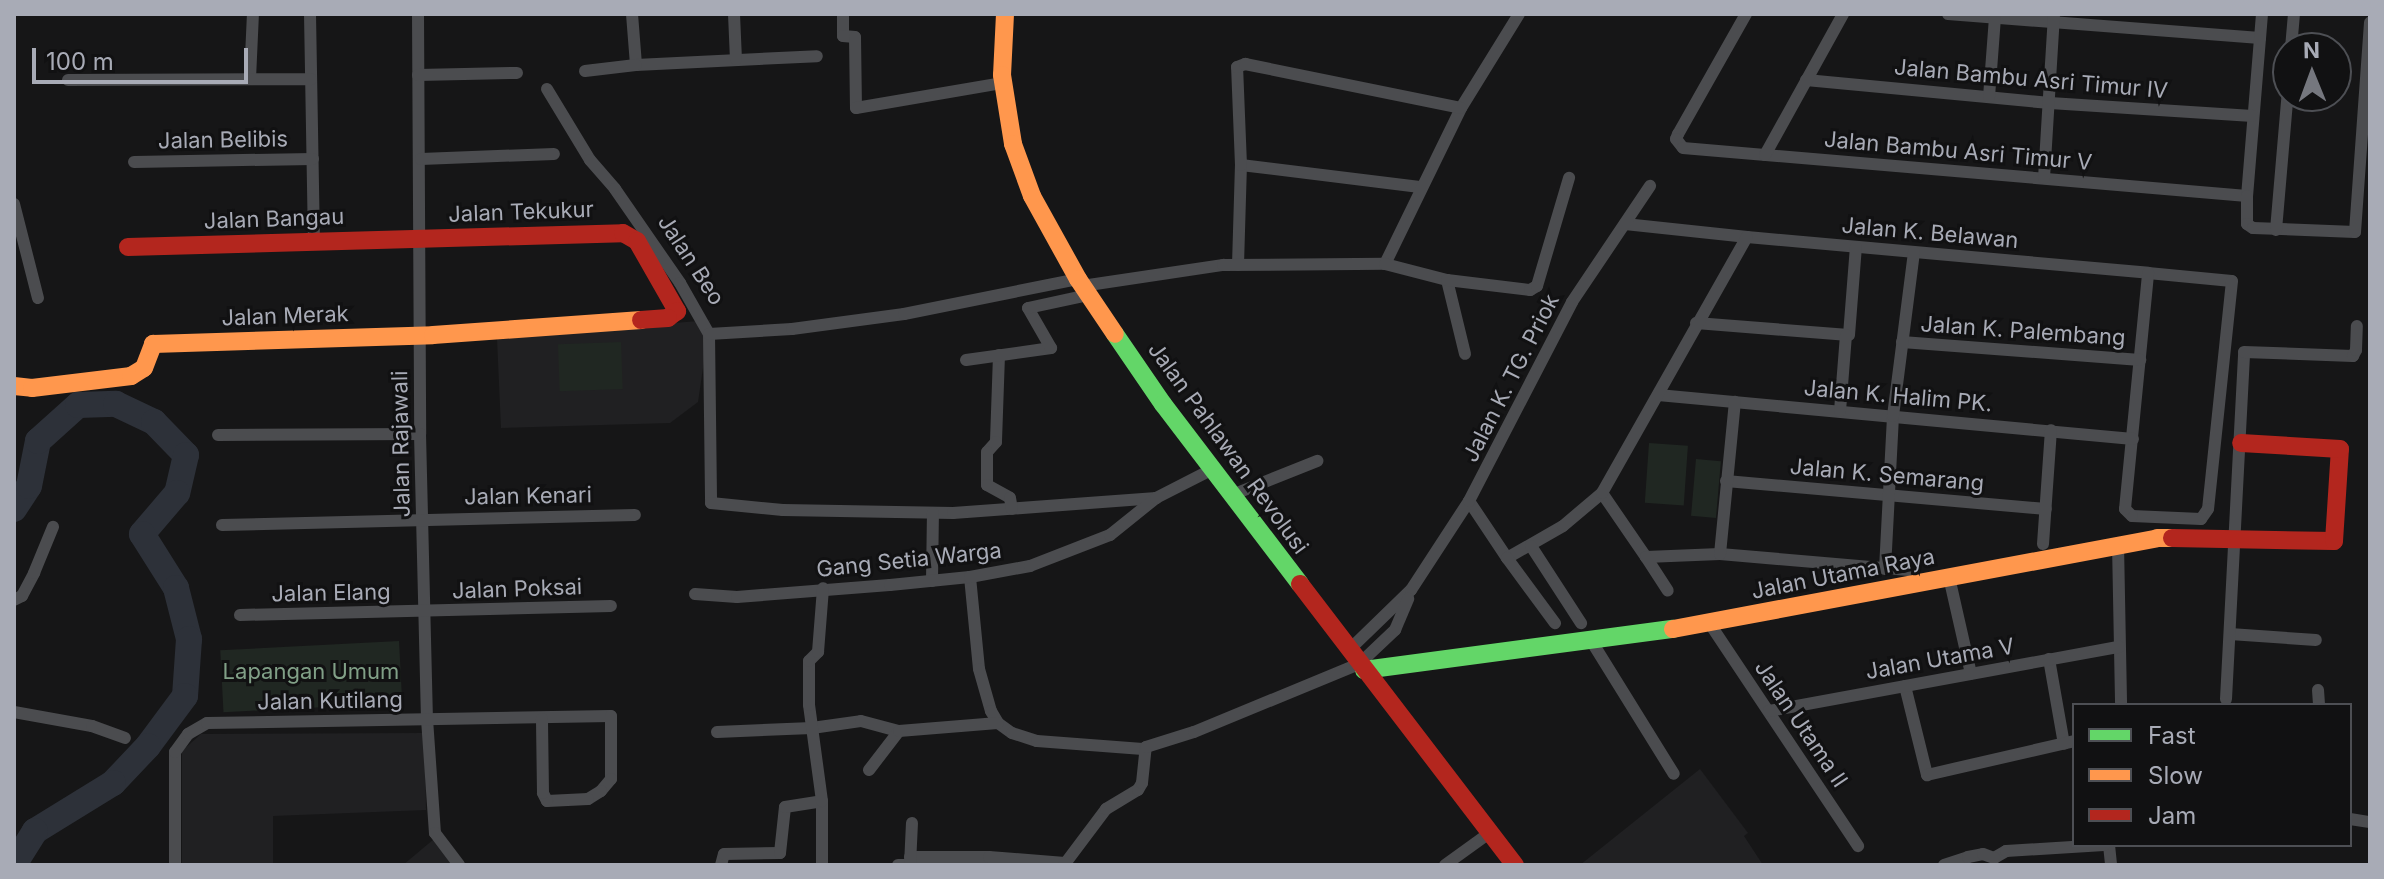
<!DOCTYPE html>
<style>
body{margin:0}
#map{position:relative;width:2384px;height:879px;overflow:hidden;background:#161617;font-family:Inter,sans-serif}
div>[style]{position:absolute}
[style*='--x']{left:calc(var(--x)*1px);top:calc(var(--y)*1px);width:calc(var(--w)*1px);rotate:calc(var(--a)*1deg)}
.built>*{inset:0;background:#202022}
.green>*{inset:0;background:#202722;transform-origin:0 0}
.river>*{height:26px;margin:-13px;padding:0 13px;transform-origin:13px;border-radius:13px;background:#2d3139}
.street>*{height:12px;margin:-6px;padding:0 6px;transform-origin:6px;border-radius:6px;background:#4b4c4f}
.fast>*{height:18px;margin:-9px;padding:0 9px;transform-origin:9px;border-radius:9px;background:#63d668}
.slow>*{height:18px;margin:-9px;padding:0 9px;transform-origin:9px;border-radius:9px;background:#ff974d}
.jam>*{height:18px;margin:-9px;padding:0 9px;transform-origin:9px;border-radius:9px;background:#b3261e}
span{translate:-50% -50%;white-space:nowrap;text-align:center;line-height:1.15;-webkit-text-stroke:6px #111112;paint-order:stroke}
.street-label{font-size:22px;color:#a8abb6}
.park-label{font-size:22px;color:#81a087}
.frame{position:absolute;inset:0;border:16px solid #a8abb6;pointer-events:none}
.legend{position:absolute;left:2072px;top:703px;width:280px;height:144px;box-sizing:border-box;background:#111112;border:2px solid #4d4f54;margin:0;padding:10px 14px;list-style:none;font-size:24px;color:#a8abb6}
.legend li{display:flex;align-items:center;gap:16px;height:40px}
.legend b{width:40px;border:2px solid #4d4f54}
.north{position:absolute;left:2272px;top:32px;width:80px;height:80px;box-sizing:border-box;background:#111112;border:2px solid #4d4f54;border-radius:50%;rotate:359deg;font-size:22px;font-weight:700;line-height:32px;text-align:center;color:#a8abb6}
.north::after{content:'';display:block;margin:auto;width:28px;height:36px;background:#75777e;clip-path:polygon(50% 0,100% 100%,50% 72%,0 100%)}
.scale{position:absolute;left:32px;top:48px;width:216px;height:36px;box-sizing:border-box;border:4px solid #a8abb6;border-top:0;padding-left:10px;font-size:24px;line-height:28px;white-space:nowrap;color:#a8abb6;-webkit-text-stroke:6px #111112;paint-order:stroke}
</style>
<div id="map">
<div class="built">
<i style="clip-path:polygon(710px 320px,698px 402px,670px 423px,501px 428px,497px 338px)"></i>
<i style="clip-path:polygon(425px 733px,426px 810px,273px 816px,273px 865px,182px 865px,182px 751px,201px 734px)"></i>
<i style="clip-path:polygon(1700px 769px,1748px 833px,1744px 836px,1763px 865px,1580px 865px)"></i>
<i style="clip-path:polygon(434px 839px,454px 865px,403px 865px)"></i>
</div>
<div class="green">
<i style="left:621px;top:342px;width:47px;height:63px;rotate:88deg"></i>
<i style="left:1649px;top:443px;width:39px;height:60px;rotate:4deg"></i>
<i style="left:1696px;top:459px;width:25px;height:57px;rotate:5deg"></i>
<i style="left:399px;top:641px;width:62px;height:179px;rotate:87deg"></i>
</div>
<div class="river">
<i style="--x:14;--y:509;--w:27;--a:-57"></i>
<i style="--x:29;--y:486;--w:46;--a:-78.7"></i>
<i style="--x:38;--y:441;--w:54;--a:-42"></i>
<i style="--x:78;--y:405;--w:38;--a:-2"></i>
<i style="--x:116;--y:404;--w:42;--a:25.3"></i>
<i style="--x:154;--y:422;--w:46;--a:45.9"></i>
<i style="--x:186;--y:455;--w:39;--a:103"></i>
<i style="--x:177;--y:493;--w:54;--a:130.5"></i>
<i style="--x:142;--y:534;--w:64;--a:57.8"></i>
<i style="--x:176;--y:588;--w:53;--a:75.7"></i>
<i style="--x:189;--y:639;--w:57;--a:94"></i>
<i style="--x:185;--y:696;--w:62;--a:126.5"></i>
<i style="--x:148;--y:746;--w:51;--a:133.4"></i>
<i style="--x:113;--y:783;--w:92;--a:148.4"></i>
<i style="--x:35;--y:831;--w:40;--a:122"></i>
</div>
<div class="street">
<i style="--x:310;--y:14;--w:228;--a:89"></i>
<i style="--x:418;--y:14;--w:420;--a:89.7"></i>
<i style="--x:420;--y:434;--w:285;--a:88.6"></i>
<i style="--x:427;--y:719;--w:114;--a:86"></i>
<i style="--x:435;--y:833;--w:40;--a:53"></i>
<i style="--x:632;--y:14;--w:51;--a:85.5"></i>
<i style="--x:636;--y:65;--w:181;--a:-2.8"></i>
<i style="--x:734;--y:14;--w:45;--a:87.5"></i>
<i style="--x:843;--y:14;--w:22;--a:90"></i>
<i style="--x:843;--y:36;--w:12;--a:5"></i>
<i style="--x:855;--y:37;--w:71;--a:89.2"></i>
<i style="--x:856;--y:108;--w:149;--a:-9.7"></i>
<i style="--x:1746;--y:14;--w:138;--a:119.5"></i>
<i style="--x:1678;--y:134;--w:5;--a:112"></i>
<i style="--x:1676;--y:139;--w:11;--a:52"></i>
<i style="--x:1683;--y:148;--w:566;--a:4.86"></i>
<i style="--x:1948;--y:14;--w:313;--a:4.4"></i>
<i style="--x:2262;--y:14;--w:183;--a:94.7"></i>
<i style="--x:2247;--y:196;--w:28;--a:90"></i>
<i style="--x:2247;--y:224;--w:7;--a:34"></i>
<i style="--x:2253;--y:228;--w:102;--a:2.2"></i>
<i style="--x:2355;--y:232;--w:210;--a:-85.9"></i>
<i style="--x:2291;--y:48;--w:34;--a:-85"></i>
<i style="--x:585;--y:71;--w:51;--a:-6.7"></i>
<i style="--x:418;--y:75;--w:99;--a:-1.2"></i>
<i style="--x:250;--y:79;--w:65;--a:-87.4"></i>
<i style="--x:68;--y:80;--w:243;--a:-0.2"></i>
<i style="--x:1806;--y:80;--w:245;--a:5.4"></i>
<i style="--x:2050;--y:103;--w:203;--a:3.7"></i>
<i style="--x:547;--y:89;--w:83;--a:58.8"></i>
<i style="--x:590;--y:160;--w:38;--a:49"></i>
<i style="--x:615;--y:189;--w:114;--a:55.3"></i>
<i style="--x:680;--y:283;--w:59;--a:60.4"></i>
<i style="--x:709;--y:334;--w:169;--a:89.3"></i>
<i style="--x:711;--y:503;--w:72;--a:5.6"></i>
<i style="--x:783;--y:510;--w:170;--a:1"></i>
<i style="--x:953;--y:513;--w:204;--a:-4.2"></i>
<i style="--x:1989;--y:97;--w:79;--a:-85.7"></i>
<i style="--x:1765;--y:155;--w:161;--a:-61"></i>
<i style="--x:421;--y:159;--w:133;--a:-2.2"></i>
<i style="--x:134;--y:162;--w:179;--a:-1"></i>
<i style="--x:1241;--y:165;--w:180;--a:7"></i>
<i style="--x:2044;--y:178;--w:164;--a:-86.5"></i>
<i style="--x:14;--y:204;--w:97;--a:75.7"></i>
<i style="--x:1625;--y:224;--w:123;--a:6.1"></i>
<i style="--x:1747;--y:237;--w:403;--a:5.1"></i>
<i style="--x:2148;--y:273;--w:84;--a:5.4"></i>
<i style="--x:2232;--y:281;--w:229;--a:96"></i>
<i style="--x:2208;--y:509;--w:12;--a:125"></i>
<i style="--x:2201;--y:519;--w:69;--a:-177.5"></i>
<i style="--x:2132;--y:516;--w:10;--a:-135"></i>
<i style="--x:2125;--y:509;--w:237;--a:-84.4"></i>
<i style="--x:2276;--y:230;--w:142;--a:-85.1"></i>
<i style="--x:1385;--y:264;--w:174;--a:-64"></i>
<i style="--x:1461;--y:108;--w:110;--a:-58.3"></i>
<i style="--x:1238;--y:265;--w:100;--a:-88.3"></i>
<i style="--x:1241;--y:165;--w:98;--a:-92.3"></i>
<i style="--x:1237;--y:67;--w:9;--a:-21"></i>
<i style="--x:1245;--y:64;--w:220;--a:11.5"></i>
<i style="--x:1447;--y:280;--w:76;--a:76.3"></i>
<i style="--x:1082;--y:286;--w:143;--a:-8.5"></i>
<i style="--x:1223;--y:265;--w:162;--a:-0.4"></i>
<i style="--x:1385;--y:264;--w:64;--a:14.5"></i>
<i style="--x:1447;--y:280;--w:84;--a:6.9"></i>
<i style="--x:1530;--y:290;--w:8;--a:-30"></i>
<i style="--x:1537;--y:286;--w:113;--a:-73.5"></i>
<i style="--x:1696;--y:323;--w:153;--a:4.5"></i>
<i style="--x:1849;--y:335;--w:88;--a:-85.5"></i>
<i style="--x:709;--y:334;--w:83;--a:-3.4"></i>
<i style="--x:792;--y:329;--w:113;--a:-7.6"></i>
<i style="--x:904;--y:314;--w:177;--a:-11.4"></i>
<i style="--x:1902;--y:342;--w:239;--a:4.3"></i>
<i style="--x:999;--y:355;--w:87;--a:92"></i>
<i style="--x:996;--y:442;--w:13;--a:132"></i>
<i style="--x:987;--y:452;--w:33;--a:90"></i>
<i style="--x:987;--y:485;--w:26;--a:29"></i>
<i style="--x:1010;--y:498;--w:11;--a:80"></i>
<i style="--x:966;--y:360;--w:86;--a:-8"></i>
<i style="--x:1051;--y:348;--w:46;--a:-119.9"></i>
<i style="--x:1028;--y:308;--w:61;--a:-12.2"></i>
<i style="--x:1658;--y:395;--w:477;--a:5.3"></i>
<i style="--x:1840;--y:411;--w:76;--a:-85.5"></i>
<i style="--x:218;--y:435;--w:202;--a:-0.3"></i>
<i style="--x:1726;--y:481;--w:321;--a:5"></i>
<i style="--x:1602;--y:493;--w:78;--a:55.5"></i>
<i style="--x:1646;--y:557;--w:74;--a:-2.3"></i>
<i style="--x:1720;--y:554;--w:189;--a:4.9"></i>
<i style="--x:1232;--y:495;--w:92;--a:-21.8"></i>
<i style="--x:1469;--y:501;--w:69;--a:56.3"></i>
<i style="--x:1507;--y:558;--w:64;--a:-29.7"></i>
<i style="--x:1563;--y:526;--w:51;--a:-40.2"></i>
<i style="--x:1602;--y:493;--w:294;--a:-60.5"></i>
<i style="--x:222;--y:525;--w:413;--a:-1.4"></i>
<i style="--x:2043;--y:544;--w:114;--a:-86"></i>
<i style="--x:2118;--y:544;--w:161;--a:88.9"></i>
<i style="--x:1531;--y:546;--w:92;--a:57"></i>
<i style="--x:1720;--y:554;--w:153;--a:-84.4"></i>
<i style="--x:1646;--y:557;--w:40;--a:57.1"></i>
<i style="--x:1507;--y:558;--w:81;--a:53.6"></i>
<i style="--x:1885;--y:569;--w:153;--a:-87"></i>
<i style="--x:1893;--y:416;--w:165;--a:-82.7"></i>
<i style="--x:970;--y:577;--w:92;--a:84.4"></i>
<i style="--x:979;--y:669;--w:44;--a:74.1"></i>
<i style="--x:991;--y:711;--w:14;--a:60"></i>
<i style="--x:998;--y:723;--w:17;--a:36"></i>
<i style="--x:1012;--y:733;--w:26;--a:18"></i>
<i style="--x:1037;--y:741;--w:106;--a:4.3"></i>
<i style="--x:1949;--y:577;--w:99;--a:77.2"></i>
<i style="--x:932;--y:581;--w:68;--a:-89.2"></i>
<i style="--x:695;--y:594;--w:42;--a:4.1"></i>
<i style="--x:737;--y:597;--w:153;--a:-4.5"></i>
<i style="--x:890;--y:585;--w:80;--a:-5.7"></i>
<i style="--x:970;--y:577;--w:61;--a:-10.4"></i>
<i style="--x:1030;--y:566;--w:86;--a:-21.2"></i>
<i style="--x:1110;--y:535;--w:59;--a:-38.8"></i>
<i style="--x:1156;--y:498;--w:64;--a:-27"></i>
<i style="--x:14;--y:600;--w:9;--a:-27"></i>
<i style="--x:22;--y:596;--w:26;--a:-62"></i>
<i style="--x:34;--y:573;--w:50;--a:-67.6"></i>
<i style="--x:240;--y:615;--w:371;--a:-1.4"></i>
<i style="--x:1710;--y:624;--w:267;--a:56.3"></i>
<i style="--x:2230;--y:634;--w:86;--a:4"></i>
<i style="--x:1592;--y:642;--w:155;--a:58.2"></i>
<i style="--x:1349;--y:650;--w:86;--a:-44.1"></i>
<i style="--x:1411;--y:590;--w:106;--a:-56.9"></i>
<i style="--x:1469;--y:501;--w:224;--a:-62.6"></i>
<i style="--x:1572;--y:302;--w:140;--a:-56.1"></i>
<i style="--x:2049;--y:659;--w:86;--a:80"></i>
<i style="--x:1905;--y:686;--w:92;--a:76.1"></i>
<i style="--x:1927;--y:775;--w:151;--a:-13"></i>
<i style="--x:2318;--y:690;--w:15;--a:86"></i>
<i style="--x:2226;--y:699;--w:347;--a:-87"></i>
<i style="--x:2244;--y:352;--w:109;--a:2.1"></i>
<i style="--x:2353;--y:356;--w:7;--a:-63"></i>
<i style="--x:2356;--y:350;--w:24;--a:-88"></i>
<i style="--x:1769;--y:711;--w:356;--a:-10.4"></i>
<i style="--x:14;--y:712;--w:79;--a:10.2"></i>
<i style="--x:92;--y:726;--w:35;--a:20"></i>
<i style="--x:717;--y:732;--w:95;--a:-2.4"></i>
<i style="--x:812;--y:728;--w:49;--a:-8.1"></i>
<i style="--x:861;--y:721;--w:39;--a:15"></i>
<i style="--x:869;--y:770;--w:49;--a:-52.4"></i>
<i style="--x:899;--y:731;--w:99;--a:-4.6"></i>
<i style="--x:822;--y:801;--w:64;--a:90"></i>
<i style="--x:2350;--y:819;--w:20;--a:9"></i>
<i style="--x:2109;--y:845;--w:20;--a:84"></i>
<i style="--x:910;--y:857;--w:79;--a:0"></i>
<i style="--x:989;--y:857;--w:76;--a:4.5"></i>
<i style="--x:1994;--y:858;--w:14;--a:-30"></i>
<i style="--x:2006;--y:851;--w:98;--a:-3.5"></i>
<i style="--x:175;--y:865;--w:113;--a:-90"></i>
<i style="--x:175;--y:752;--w:22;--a:-54"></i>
<i style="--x:188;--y:734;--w:22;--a:-30"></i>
<i style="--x:207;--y:723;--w:404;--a:-1"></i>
<i style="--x:611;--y:716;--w:63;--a:90"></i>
<i style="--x:611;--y:779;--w:16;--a:130"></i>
<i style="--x:601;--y:791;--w:15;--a:148"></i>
<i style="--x:588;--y:799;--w:41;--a:177.2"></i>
<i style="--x:547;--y:801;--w:9;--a:-117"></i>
<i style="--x:543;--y:793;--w:74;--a:-90.8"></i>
<i style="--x:721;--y:865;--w:11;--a:-75"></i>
<i style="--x:724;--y:854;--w:56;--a:-1"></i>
<i style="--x:780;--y:853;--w:46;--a:-83.8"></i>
<i style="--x:785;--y:807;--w:37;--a:-9"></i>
<i style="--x:822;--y:801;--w:97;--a:-97.7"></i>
<i style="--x:809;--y:705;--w:44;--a:-90"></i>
<i style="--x:809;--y:661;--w:13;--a:-45"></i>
<i style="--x:818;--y:652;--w:64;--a:-85.5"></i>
<i style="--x:898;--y:865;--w:12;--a:0"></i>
<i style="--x:910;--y:865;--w:42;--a:-87.3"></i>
<i style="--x:1064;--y:865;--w:70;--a:-53.1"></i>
<i style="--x:1106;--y:809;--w:37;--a:-31"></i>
<i style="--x:1138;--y:790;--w:8;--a:-60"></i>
<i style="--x:1142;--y:783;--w:36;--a:-84"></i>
<i style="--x:1146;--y:747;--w:50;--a:-17.4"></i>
<i style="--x:1194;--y:732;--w:178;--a:-22.4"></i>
<i style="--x:1359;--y:664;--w:50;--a:-43.4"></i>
<i style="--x:1395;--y:630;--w:34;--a:-67"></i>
<i style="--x:1445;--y:865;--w:53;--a:-35.8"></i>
<i style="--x:1944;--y:865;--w:25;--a:-18"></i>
<i style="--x:1968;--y:857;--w:15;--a:-11"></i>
<i style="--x:1983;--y:854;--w:12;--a:20"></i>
</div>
<div class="fast">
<i style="--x:1115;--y:334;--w:85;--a:55.6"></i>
<i style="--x:1163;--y:404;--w:226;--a:52.7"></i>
<i style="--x:1364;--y:670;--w:312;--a:-7.6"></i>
</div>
<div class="slow">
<i style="--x:1005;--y:14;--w:61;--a:92.8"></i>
<i style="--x:1002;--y:75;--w:70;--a:80.9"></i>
<i style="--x:1013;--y:144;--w:55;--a:69.9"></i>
<i style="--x:1032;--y:196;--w:95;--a:61"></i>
<i style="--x:1078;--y:279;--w:66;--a:56.1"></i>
<i style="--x:14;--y:386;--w:18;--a:6"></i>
<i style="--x:32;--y:388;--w:100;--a:-6.9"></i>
<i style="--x:131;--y:376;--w:15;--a:-32"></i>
<i style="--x:144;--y:368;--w:26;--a:-69"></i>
<i style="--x:153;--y:344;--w:280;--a:-1.8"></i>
<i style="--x:433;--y:335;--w:209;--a:-4.1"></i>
<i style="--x:1673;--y:629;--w:492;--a:-10.6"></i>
<i style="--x:2157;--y:538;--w:15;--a:0"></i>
</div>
<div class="jam">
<i style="--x:128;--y:247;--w:495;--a:-1.6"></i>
<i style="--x:623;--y:233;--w:16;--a:30"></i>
<i style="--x:637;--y:241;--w:81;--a:60.3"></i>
<i style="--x:677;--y:311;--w:11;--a:142"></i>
<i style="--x:668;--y:318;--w:27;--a:176"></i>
<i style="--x:2172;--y:538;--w:162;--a:1.1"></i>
<i style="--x:2334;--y:541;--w:92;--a:-86.3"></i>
<i style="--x:2340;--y:449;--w:99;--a:-176.5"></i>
<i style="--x:1300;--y:584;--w:354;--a:52.6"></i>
</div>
<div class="street-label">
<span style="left:2031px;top:79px;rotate:5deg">Jalan Bambu Asri Timur IV</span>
<span style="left:223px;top:140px;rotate:-1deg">Jalan Belibis</span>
<span style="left:1958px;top:151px;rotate:5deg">Jalan Bambu Asri Timur V</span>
<span style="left:521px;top:212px;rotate:-2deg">Jalan Tekukur</span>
<span style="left:274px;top:219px;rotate:-2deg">Jalan Bangau</span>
<span style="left:1930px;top:233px;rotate:5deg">Jalan K. Belawan</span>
<span style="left:691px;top:260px;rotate:57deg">Jalan Beo</span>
<span style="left:285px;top:316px;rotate:-2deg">Jalan Merak</span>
<span style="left:2023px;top:331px;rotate:4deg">Jalan K. Palembang</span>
<span style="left:1511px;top:378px;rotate:-63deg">Jalan K. TG. Priok</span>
<span style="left:1898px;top:396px;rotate:5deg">Jalan K. Halim PK.</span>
<span style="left:401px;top:444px;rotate:-91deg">Jalan Rajawali</span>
<span style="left:1228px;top:448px;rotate:54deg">Jalan Pahlawan Revolusi</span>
<span style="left:1887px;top:475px;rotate:5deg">Jalan K. Semarang</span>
<span style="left:528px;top:496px;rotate:-1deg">Jalan Kenari</span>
<span style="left:909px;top:560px;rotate:-6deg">Gang Setia Warga</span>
<span style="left:1843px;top:574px;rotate:-11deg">Jalan Utama Raya</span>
<span style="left:517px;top:589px;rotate:-2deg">Jalan Poksai</span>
<span style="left:331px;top:593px;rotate:-1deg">Jalan Elang</span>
<span style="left:1940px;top:659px;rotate:-10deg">Jalan Utama V</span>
<span style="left:330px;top:701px;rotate:-1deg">Jalan Kutilang</span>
<span style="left:1801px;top:724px;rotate:56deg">Jalan Utama II</span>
</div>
<div class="park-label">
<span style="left:311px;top:672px">Lapangan Umum</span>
</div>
<div class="frame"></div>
<ul class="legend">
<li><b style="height:10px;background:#63d668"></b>Fast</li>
<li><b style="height:10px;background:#ff974d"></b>Slow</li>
<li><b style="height:10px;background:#b3261e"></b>Jam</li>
</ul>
<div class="north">N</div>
<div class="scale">100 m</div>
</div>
